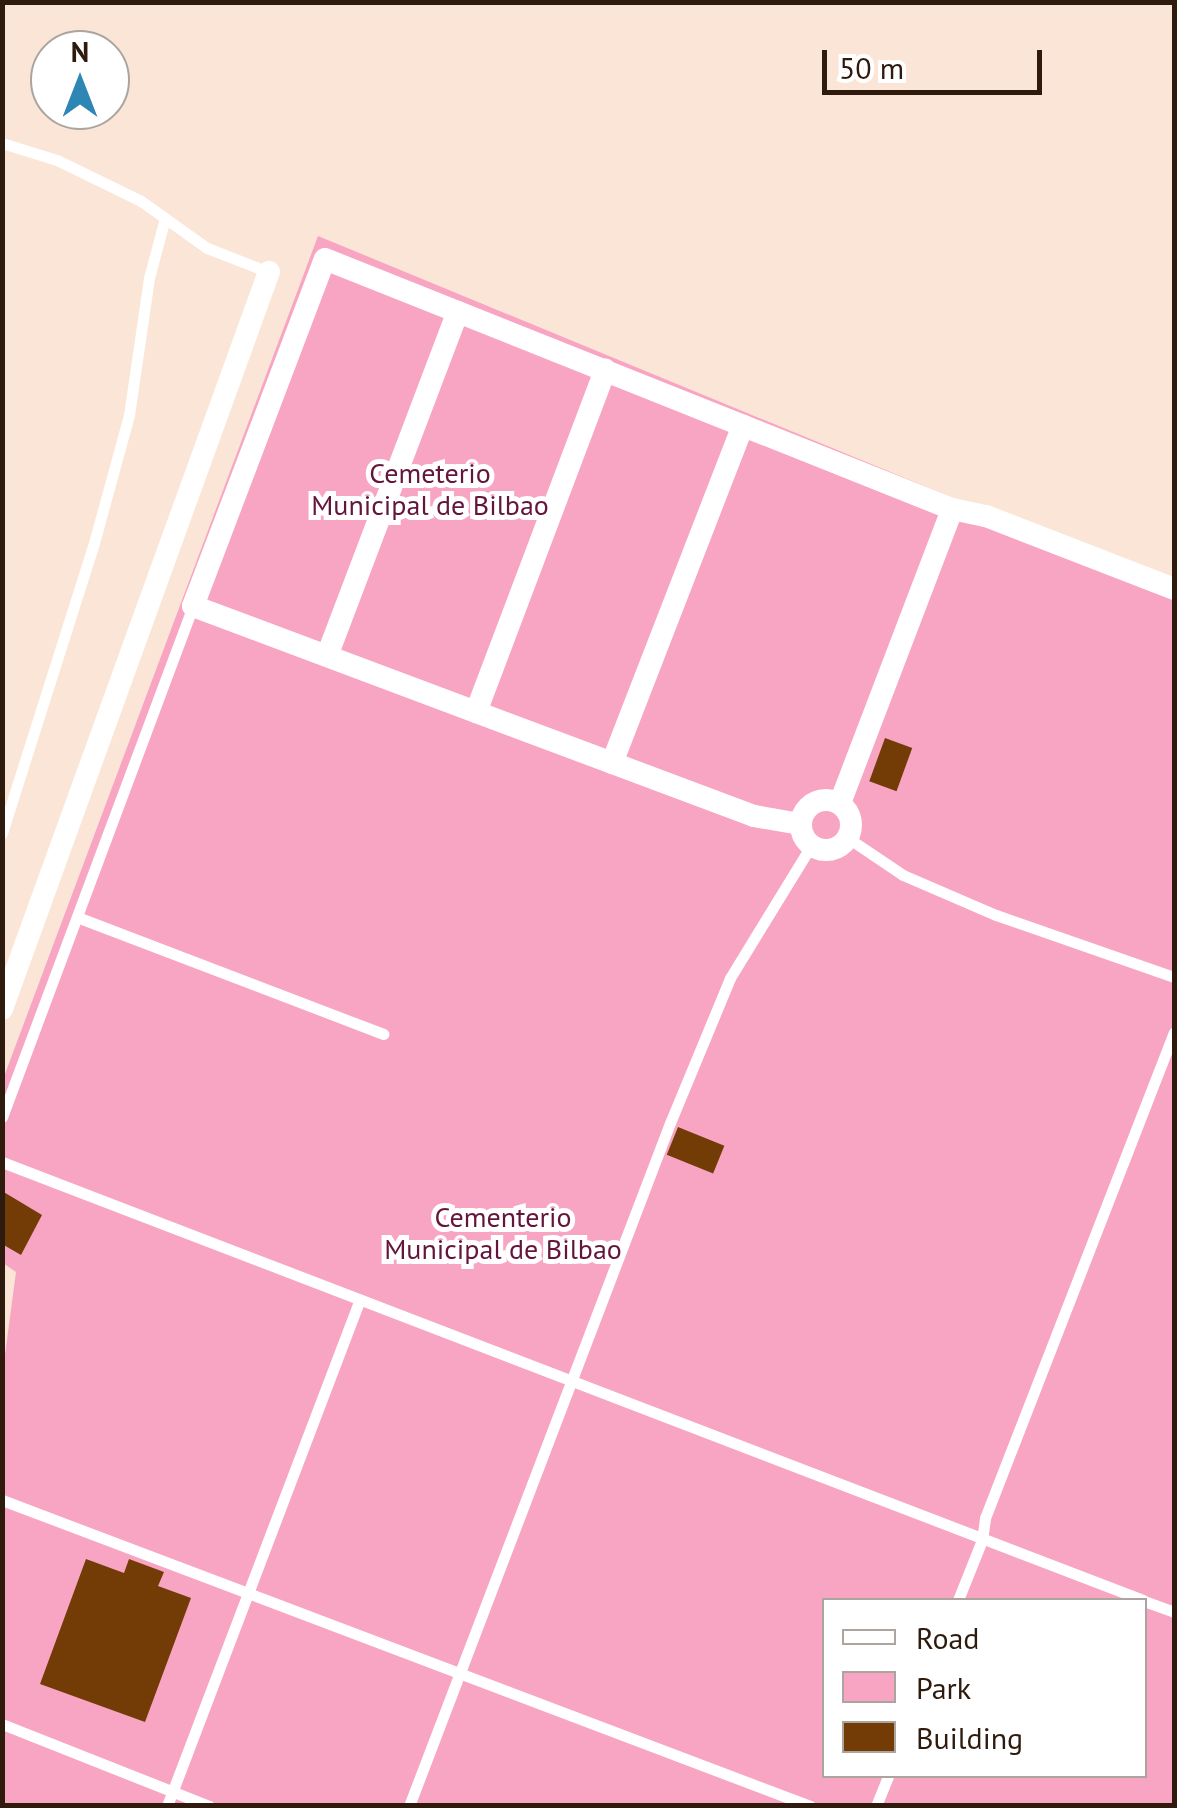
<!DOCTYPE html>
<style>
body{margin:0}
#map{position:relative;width:1177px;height:1808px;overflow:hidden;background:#fae5d6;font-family:"PT Sans",sans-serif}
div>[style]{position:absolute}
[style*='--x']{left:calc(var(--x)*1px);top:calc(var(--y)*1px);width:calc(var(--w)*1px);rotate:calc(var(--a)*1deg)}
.green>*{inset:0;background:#f8a5c3}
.building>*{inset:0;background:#733b06;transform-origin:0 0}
.lane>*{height:11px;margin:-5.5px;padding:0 5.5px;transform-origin:5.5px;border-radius:5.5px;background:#fff}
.street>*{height:22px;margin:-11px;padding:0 11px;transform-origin:11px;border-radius:11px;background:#fff}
.street>.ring{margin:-11px;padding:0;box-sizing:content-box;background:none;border:22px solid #fff;border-radius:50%}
span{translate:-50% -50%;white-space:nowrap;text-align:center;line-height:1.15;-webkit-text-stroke:10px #fff;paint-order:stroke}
.park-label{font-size:28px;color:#63153b}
.frame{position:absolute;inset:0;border:5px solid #2e1b0e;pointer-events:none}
.legend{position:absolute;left:822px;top:1598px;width:325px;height:180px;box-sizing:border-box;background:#fff;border:2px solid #aba49f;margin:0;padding:12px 18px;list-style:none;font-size:30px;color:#2e1b0e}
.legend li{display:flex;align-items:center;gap:20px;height:50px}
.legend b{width:50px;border:2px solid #aba49f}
.north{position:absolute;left:30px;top:30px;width:100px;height:100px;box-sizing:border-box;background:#fff;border:2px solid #aba49f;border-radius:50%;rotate:0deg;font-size:28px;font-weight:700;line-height:40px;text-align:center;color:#2e1b0e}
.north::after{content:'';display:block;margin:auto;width:35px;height:45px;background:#2e86b5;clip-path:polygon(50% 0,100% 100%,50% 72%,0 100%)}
.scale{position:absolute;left:822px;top:50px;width:220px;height:45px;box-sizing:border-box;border:5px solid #2e1b0e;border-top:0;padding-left:12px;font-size:30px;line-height:35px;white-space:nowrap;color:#2e1b0e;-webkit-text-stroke:8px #fff;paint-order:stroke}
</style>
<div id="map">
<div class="green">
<i style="clip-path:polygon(evenodd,318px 236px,1174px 589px,1174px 1805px,3px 1805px,2px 1377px,16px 1272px,3px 1263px,2px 1082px,318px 236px,824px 1600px,1144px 1600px,1144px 1776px,824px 1776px,824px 1600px)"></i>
</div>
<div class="building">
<i style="left:885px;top:738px;width:29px;height:46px;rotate:20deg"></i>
<i style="left:678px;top:1127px;width:50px;height:30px;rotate:22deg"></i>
<i style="clip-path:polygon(2px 1191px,42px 1215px,21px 1255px,2px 1244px)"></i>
<i style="clip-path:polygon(86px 1559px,124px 1573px,129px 1559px,164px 1572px,158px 1586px,191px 1598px,145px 1722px,40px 1684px)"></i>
</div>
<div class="lane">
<i style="--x:2;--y:143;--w:58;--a:17.2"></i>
<i style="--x:57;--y:160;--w:93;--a:26"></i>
<i style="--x:141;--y:201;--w:81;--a:35.5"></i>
<i style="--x:207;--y:248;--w:66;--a:21.2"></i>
<i style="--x:2;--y:833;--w:304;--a:-72.4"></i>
<i style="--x:94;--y:543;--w:133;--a:-74.7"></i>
<i style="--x:129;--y:415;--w:138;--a:-81.7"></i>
<i style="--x:149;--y:278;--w:62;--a:-75.1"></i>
<i style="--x:848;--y:838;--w:66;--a:33.9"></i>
<i style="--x:903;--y:875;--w:101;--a:23.3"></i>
<i style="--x:996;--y:915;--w:188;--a:19.2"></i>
<i style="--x:77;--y:917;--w:328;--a:20.9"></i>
<i style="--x:2;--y:1117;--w:546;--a:-69.51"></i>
<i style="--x:2;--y:1162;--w:1222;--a:21"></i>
<i style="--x:2;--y:1500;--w:864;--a:20.74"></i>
<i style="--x:958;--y:1600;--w:65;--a:-68.2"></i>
<i style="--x:982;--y:1540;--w:22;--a:-82"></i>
<i style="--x:985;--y:1518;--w:521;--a:-68.75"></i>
<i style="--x:1144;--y:1601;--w:32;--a:20"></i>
<i style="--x:2;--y:1724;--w:223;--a:21.6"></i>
<i style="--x:167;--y:1806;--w:542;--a:-69.16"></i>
<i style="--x:409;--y:1806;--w:731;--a:-69.09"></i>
<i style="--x:670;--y:1123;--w:157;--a:-67.5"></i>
<i style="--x:730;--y:978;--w:155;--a:-58.5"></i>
<i style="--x:876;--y:1806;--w:32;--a:-68"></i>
</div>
<div class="street">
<i style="--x:327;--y:656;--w:368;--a:-69.2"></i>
<i style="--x:476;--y:712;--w:366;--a:-69.3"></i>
<i style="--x:612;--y:763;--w:362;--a:-68.8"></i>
<i class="ring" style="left:801px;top:800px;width:28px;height:28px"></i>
<i style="--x:840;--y:803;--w:315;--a:-69.1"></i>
<i style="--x:800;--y:824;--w:47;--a:-170.1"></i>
<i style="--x:754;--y:816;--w:599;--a:-159.48"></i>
<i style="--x:193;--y:606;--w:371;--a:-69.2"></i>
<i style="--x:325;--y:259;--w:675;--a:21.74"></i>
<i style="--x:952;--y:509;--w:35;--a:12"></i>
<i style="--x:986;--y:516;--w:202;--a:21.2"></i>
<i style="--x:2;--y:1009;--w:784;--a:-70.09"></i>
</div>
<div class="park-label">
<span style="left:430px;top:489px">Cemeterio<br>Municipal de Bilbao</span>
<span style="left:503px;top:1233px">Cementerio<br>Municipal de Bilbao</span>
</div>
<div class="frame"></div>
<ul class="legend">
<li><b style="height:12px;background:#fff"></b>Road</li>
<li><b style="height:28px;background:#f8a5c3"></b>Park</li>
<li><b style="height:28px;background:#733b06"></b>Building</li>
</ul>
<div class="north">N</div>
<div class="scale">50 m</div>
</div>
